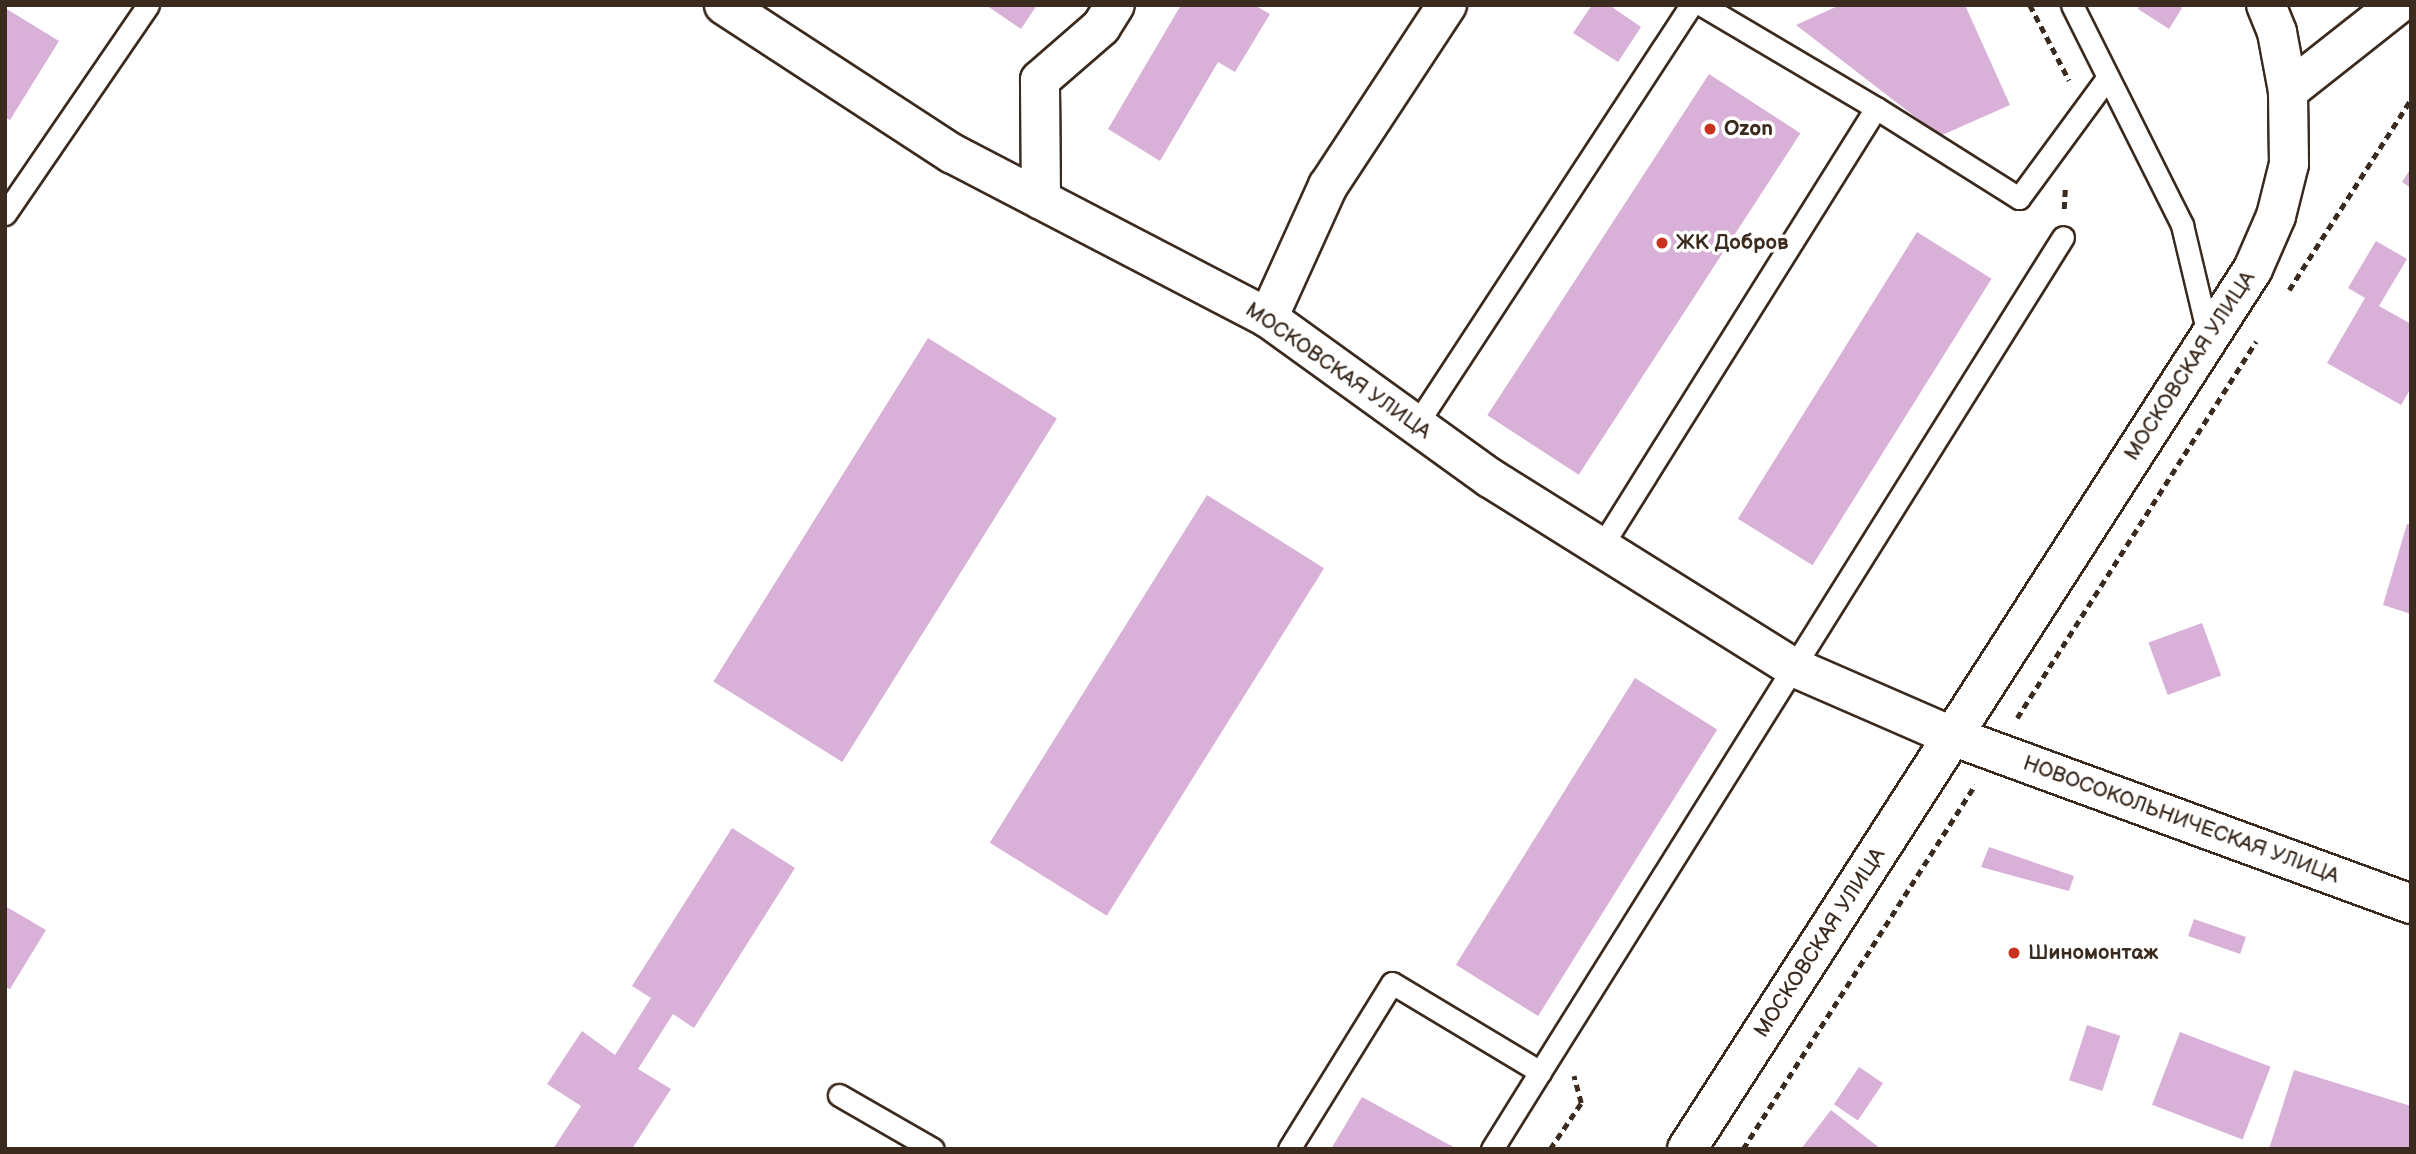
<!DOCTYPE html>
<meta charset="utf-8">
<style>
body{margin:0}
#map{position:relative;width:2416px;height:1154px;overflow:hidden;background:#fff;font-family:"Balsamiq Sans",sans-serif}
div>[style]{position:absolute}
[style*='--x']{left:calc(var(--x)*1px);top:calc(var(--y)*1px);width:calc(var(--w)*1px);rotate:calc(var(--a)*1deg)}
.building>*{inset:0;background:#d9b1d8;transform-origin:0 0}
.path>*{height:4.5px;margin-top:-2.25px;transform-origin:0;background:repeating-linear-gradient(90deg,#3b2a1e 0 7px,transparent 0 12px)}
.roads{filter:drop-shadow(2px 0 #3b2a1e) drop-shadow(-2px 0 #3b2a1e) drop-shadow(0 2px #3b2a1e) drop-shadow(0 -2px #3b2a1e)}
.service>*{height:21px;margin:-10.5px;padding:0 10.5px;transform-origin:10.5px;border-radius:10.5px;background:#fff}
.minor>*{height:38px;margin:-19px;padding:0 19px;transform-origin:19px;border-radius:19px;background:#fff}
.secondary>*{height:38px;margin:-19px;padding:0 19px;transform-origin:19px;border-radius:19px;background:#fff}
.dots>*{width:19px;height:19px;translate:-50% -50%;box-sizing:border-box;border:4px solid #fff;border-radius:50%}
span{translate:-50% -50%;white-space:nowrap;text-align:center;line-height:1.15;-webkit-text-stroke:7px #fff;paint-order:stroke}
.poi-label{font-size:21px;color:#3b2a1e;font-weight:700}
.left{translate:0 -50%;text-align:left}
.street-label{font-size:21px;color:#3b2a1e}
.frame{position:absolute;inset:0;border:7px solid #3b2a1e;pointer-events:none}
</style>
<div id="map">
<div class="building">
<i style="clip-path:polygon(986px 5px,1037px 5px,1021px 29px)"></i>
<i style="clip-path:polygon(1181px 5px,1254px 5px,1270px 14px,1235px 72px,1218px 62px,1160px 161px,1108px 129px)"></i>
<i style="clip-path:polygon(1592px 5px,1609px 5px,1641px 27px,1618px 62px,1573px 33px)"></i>
<i style="clip-path:polygon(1840px 5px,1965px 5px,2010px 105px,1940px 136px,1796px 25px)"></i>
<i style="clip-path:polygon(2140px 5px,2180px 5px,2182px 8px,2169px 29px,2138px 9px)"></i>
<i style="clip-path:polygon(5px 8px,59px 41px,10px 120px,5px 118px)"></i>
<i style="left:1709px;top:74px;width:109px;height:407px;rotate:33deg"></i>
<i style="clip-path:polygon(2411px 168px,2411px 188px,2402px 182px)"></i>
<i style="left:1917px;top:232px;width:88px;height:338px;rotate:32deg"></i>
<i style="clip-path:polygon(2376px 241px,2407px 259px,2379px 306px,2411px 324px,2411px 388px,2401px 405px,2327px 363px,2365px 298px,2348px 288px)"></i>
<i style="left:928px;top:338px;width:152px;height:405px;rotate:32deg"></i>
<i style="left:1207px;top:495px;width:138px;height:410px;rotate:32deg"></i>
<i style="clip-path:polygon(2407px 524px,2411px 525px,2411px 614px,2383px 605px)"></i>
<i style="left:2202px;top:623px;width:56px;height:57px;rotate:70deg"></i>
<i style="left:1635px;top:678px;width:97px;height:338px;rotate:32deg"></i>
<i style="clip-path:polygon(732px 828px,795px 868px,694px 1028px,673px 1014px,638px 1069px,671px 1089px,632px 1149px,553px 1149px,581px 1106px,547px 1084px,582px 1031px,615px 1055px,651px 998px,632px 986px)"></i>
<i style="clip-path:polygon(1989px 847px,2074px 876px,2069px 891px,1981px 867px)"></i>
<i style="clip-path:polygon(5px 906px,46px 930px,10px 989px,5px 987px)"></i>
<i style="left:2194px;top:919px;width:55px;height:18px;rotate:19deg"></i>
<i style="left:2087px;top:1025px;width:35px;height:58px;rotate:18deg"></i>
<i style="left:2180px;top:1032px;width:97px;height:78px;rotate:21deg"></i>
<i style="left:1859px;top:1067px;width:29px;height:45px;rotate:34deg"></i>
<i style="clip-path:polygon(2294px 1070px,2411px 1106px,2411px 1149px,2269px 1149px)"></i>
<i style="clip-path:polygon(1362px 1097px,1457px 1149px,1331px 1149px)"></i>
<i style="clip-path:polygon(1831px 1110px,1881px 1149px,1801px 1149px)"></i>
</div>
<div class="path">
<i style="--x:2030;--y:5;--w:85;--a:62.5"></i>
<i style="--x:2064;--y:209;--w:20;--a:-87"></i>
<i style="--x:2289;--y:290;--w:227;--a:-57.4"></i>
<i style="--x:2017;--y:718;--w:446;--a:-57.6"></i>
<i style="--x:1550;--y:1149;--w:55;--a:-56"></i>
<i style="--x:1581;--y:1103;--w:28;--a:-105"></i>
<i style="--x:1743;--y:1149;--w:432;--a:-57.5"></i>
</div>
<div class="roads">
<div class="service">
<i style="--x:1702;--y:5;--w:202;--a:30.6"></i>
<i style="--x:2072;--y:5;--w:246;--a:63.4"></i>
<i style="--x:2182;--y:225;--w:116;--a:76.6"></i>
<i style="--x:5;--y:214;--w:253;--a:-55.6"></i>
<i style="--x:1416;--y:425;--w:502;--a:-56.78"></i>
<i style="--x:1601;--y:547;--w:518;--a:-57.94"></i>
<i style="--x:1876;--y:108;--w:169;--a:32.2"></i>
<i style="--x:2019;--y:198;--w:150;--a:-53.7"></i>
<i style="--x:1540;--y:1072;--w:985;--a:-57.94"></i>
<i style="--x:839;--y:1095;--w:108;--a:29.9"></i>
<i style="--x:1289;--y:1149;--w:195;--a:-58.2"></i>
<i style="--x:1392;--y:983;--w:173;--a:31"></i>
<i style="--x:1540;--y:1072;--w:91;--a:121.9"></i>
</div>
<div class="minor">
<i style="--x:724;--y:5;--w:273;--a:33.1"></i>
<i style="--x:953;--y:154;--w:355;--a:27.5"></i>
<i style="--x:1268;--y:318;--w:274;--a:35.8"></i>
<i style="--x:1490;--y:478;--w:357;--a:32"></i>
<i style="--x:1793;--y:667;--w:173;--a:23.5"></i>
<i style="--x:1041;--y:200;--w:120;--a:-90.5"></i>
<i style="--x:1040;--y:80;--w:81;--a:-41"></i>
<i style="--x:1101;--y:27;--w:26;--a:-58"></i>
<i style="--x:1268;--y:318;--w:145;--a:-65.6"></i>
<i style="--x:1328;--y:186;--w:217;--a:-56.7"></i>
</div>
<div class="secondary">
<i style="--x:2288;--y:91;--w:139;--a:-38.3"></i>
<i style="--x:1952;--y:736;--w:489;--a:20.1"></i>
<i style="--x:1687;--y:1149;--w:1046;--a:-57.25"></i>
<i style="--x:2253;--y:269;--w:58;--a:-66.5"></i>
<i style="--x:2276;--y:216;--w:54;--a:-76"></i>
<i style="--x:2289;--y:164;--w:73;--a:-90.8"></i>
<i style="--x:2288;--y:91;--w:60;--a:-100.6"></i>
<i style="--x:2277;--y:32;--w:29;--a:-112"></i>
</div>
</div>
<div class="dots">
<i style="left:1710px;top:129px;background:#c8321e"></i>
<i style="left:1662px;top:243px;background:#c8321e"></i>
<i style="left:2014px;top:953px;background:#c8321e"></i>
</div>
<div class="poi-label">
<span class="left" style="left:1724px;top:129px">Ozon</span>
<span class="left" style="left:1676px;top:243px">ЖК Добров</span>
<span class="left" style="left:2028px;top:953px">Шиномонтаж</span>
</div>
<div class="street-label">
<span style="left:2190px;top:366px;rotate:-57deg">МОСКОВСКАЯ УЛИЦА</span>
<span style="left:1338px;top:371px;rotate:35deg">МОСКОВСКАЯ УЛИЦА</span>
<span style="left:2181px;top:820px;rotate:20deg">НОВОСОКОЛЬНИЧЕСКАЯ УЛИЦА</span>
<span style="left:1820px;top:943px;rotate:-57deg">МОСКОВСКАЯ УЛИЦА</span>
</div>
<div class="frame"></div>
</div>
